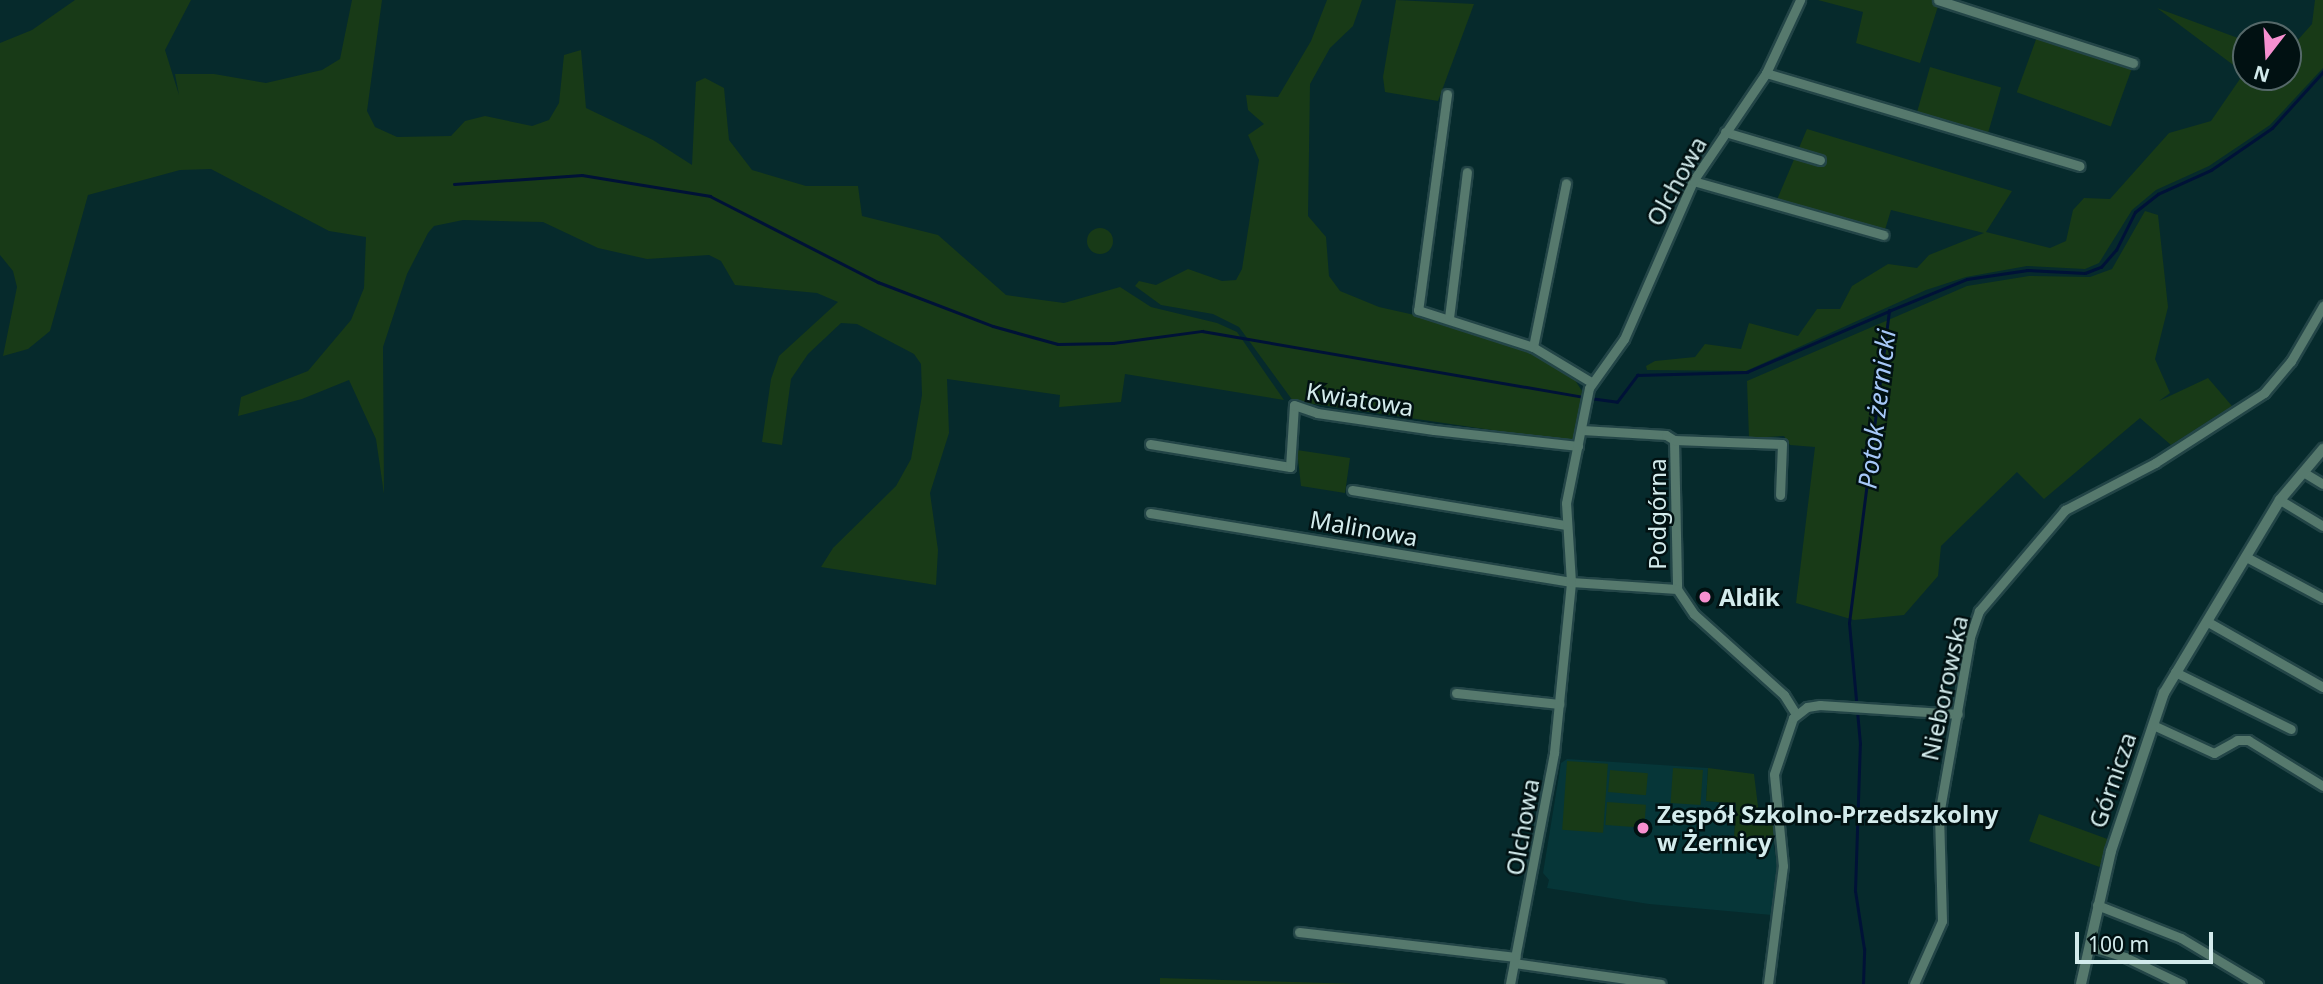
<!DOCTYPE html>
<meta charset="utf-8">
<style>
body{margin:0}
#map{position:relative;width:2323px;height:984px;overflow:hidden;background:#062a2c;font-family:"Noto Sans",sans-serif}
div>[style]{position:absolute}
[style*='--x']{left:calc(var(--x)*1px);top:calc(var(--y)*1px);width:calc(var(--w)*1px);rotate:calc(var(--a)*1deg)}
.built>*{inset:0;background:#063638}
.green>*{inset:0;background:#183a17;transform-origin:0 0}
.round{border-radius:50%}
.stream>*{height:2.5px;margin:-1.25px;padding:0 1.25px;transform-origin:1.25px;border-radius:1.25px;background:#001237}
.roads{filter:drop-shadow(2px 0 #234547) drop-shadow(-2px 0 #234547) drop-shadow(0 2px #234547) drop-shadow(0 -2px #234547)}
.minor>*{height:9px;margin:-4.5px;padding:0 4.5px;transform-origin:4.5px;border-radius:4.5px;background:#56796d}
.tertiary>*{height:10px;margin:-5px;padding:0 5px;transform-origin:5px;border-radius:5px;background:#56796d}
.dots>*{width:19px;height:19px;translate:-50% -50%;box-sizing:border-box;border:4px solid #011112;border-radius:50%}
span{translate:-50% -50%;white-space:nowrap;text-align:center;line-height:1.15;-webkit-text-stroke:5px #011112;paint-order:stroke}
.street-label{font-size:24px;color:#d3ebec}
.poi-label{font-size:24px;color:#d3ebec;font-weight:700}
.left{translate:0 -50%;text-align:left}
.water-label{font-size:26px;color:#a6c8f8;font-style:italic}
.north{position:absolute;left:2232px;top:21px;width:70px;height:70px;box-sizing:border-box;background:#011112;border:2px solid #556869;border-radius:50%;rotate:197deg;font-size:19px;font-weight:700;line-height:28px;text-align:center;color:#d3ebec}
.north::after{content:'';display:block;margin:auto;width:24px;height:32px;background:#f690d0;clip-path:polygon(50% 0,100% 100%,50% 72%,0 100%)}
.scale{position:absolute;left:2075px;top:932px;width:138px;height:32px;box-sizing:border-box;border:4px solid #d3ebec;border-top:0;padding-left:9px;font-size:21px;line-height:24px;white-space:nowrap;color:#d3ebec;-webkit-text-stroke:5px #011112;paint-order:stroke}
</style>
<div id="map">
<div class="built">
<i style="clip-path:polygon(1567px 759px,1708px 768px,1706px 801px,1736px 804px,1734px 838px,1773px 840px,1778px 871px,1772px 915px,1649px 904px,1547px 888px,1549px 880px,1543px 873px,1561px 763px)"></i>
</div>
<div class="green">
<i style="clip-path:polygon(75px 0,191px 0,165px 50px,179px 95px,175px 74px,214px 74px,266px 83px,322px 70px,340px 59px,352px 0,382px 0,367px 111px,375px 127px,397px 137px,451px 136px,465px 121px,485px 116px,532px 126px,549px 120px,559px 103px,564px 55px,581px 50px,586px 108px,653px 140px,692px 165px,696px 82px,705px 78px,724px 88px,729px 140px,752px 170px,806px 186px,858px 186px,862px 216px,938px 235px,1006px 295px,1064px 303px,1120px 287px,1151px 307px,1217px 323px,1237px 332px,1284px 400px,1125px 374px,1121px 402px,1059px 407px,1060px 395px,947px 379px,949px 433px,930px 493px,938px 550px,936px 585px,821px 567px,833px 548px,896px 486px,911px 459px,922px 395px,921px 364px,914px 354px,857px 324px,841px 323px,808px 354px,791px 379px,782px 445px,762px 442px,771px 379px,779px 356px,838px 302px,817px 293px,735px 285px,721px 261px,709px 255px,647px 259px,598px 248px,543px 222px,463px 220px,434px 226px,428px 233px,407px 274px,383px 347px,384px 494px,376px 439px,349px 380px,302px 399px,238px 416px,241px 397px,308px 371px,351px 320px,364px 288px,366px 237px,329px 231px,211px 169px,180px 170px,88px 195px,50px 331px,28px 349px,3px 356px,17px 287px,13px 271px,0 255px,0 43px,32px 30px)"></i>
<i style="clip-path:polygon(1327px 0,1362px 0,1353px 26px,1330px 48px,1310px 84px,1308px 216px,1326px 237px,1329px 276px,1340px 291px,1379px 307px,1459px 325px,1526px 351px,1573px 377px,1582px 391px,1574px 442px,1293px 401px,1239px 327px,1213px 314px,1161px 305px,1135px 286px,1139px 281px,1156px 285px,1188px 269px,1222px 281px,1236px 280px,1242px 269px,1259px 160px,1248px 135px,1264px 124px,1248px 110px,1246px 95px,1278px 97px,1311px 41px)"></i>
<i style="clip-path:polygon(1396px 0,1474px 4px,1438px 101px,1385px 92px,1383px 77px)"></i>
<i style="clip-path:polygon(1818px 0,1940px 0,1920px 63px,1856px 43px,1863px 12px)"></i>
<i style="clip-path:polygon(2315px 0,2323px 0,2323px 68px,2270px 125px,2209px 166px,2156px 190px,2132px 210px,2099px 263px,2085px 269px,2027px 266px,1966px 277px,1926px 290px,1746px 371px,1647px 370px,1646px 366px,1655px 361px,1695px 357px,1705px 344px,1741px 349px,1749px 323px,1798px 336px,1817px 309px,1840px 309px,1852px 286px,1888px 264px,1917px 268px,1929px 255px,1984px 233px,1891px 210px,1884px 233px,1776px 202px,1807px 129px,2012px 191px,1986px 232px,2050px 248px,2066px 241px,2073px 210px,2084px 198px,2110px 199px,2169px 133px,2211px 121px,2244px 73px,2157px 8px,2246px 41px,2246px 77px,2288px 77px,2288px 51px,2312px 24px)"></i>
<i style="left:2038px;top:34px;width:100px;height:62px;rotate:20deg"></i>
<i style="left:1930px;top:67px;width:74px;height:49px;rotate:16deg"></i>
<i style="clip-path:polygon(2145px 211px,2158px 215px,2168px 307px,2155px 359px,2170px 393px,2159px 401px,2208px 378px,2232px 406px,2171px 445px,2140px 418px,2044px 499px,2017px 472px,1941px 546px,1938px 576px,1904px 615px,1854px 620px,1796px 603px,1815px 447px,1790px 445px,1784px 436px,1749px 438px,1747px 381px,1967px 286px,2029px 276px,2090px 277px,2112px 269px)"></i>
<i class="round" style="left:1087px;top:228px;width:26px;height:26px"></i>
<i style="clip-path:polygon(1297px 450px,1350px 458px,1345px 493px,1301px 486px)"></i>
<i style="left:1567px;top:761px;width:41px;height:69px;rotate:4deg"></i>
<i style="left:1673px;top:768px;width:30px;height:35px;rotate:4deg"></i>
<i style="clip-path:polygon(1708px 768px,1754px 774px,1760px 823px,1774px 822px,1775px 839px,1734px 838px,1736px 804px,1706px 801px)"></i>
<i style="left:1610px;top:770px;width:38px;height:22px;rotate:5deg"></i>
<i style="left:1607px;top:802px;width:39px;height:23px;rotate:4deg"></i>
<i style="left:2039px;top:814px;width:75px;height:29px;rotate:20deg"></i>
<i style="clip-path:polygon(1160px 978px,1358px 984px,1160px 984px)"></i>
</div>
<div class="stream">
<i style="--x:454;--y:184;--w:128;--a:-4"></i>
<i style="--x:582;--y:175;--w:130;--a:9.3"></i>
<i style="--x:710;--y:196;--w:189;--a:27.1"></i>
<i style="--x:878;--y:282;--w:123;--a:20.9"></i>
<i style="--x:993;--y:326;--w:67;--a:15.5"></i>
<i style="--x:1058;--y:344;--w:55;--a:-1"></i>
<i style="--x:1113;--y:343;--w:90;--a:-7.7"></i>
<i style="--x:1202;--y:331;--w:388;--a:9.8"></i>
<i style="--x:1590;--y:398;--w:27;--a:8"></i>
<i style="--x:1617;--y:402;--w:34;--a:-53"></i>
<i style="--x:1637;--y:375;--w:110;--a:-1.6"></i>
<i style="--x:1747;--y:372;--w:155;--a:-23.2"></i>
<i style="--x:1863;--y:984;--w:35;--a:-88"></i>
<i style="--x:1864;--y:949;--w:59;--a:-98.8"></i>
<i style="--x:1855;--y:891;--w:147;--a:-88.1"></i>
<i style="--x:1860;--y:744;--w:121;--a:-95.2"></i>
<i style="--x:1849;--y:623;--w:315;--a:-82.7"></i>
<i style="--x:1889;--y:311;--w:84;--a:-22.3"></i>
<i style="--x:1967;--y:279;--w:61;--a:-8.5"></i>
<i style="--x:2027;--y:270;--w:58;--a:3"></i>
<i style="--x:2085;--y:273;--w:17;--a:-21"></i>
<i style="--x:2101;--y:267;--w:23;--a:-49"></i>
<i style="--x:2116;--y:250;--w:42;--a:-63.4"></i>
<i style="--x:2135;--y:212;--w:29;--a:-38"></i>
<i style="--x:2158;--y:194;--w:58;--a:-24.4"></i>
<i style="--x:2211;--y:170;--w:74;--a:-34.5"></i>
<i style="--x:2272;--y:128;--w:76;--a:-47.7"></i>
</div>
<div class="roads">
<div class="minor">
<i style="--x:1938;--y:0;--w:205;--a:17.9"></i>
<i style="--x:1766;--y:73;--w:327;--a:16.5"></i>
<i style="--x:1447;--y:94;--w:218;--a:97.6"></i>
<i style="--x:1418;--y:310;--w:121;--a:17.8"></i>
<i style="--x:1533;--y:347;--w:68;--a:31.1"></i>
<i style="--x:1725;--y:132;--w:99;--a:16.4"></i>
<i style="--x:1693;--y:181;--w:198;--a:15.8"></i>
<i style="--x:1449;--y:318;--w:147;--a:-83"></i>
<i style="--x:1533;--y:347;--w:167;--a:-78.6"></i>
<i style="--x:1582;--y:430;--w:84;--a:3.4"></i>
<i style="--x:1666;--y:435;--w:9;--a:32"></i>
<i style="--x:1674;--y:440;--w:149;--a:88.8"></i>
<i style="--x:1674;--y:440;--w:108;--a:2.1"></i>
<i style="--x:1782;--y:444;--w:51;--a:92.2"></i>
<i style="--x:1150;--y:444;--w:142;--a:9.3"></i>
<i style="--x:1290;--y:467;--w:62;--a:-86.3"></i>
<i style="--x:1294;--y:405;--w:24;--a:19"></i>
<i style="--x:1317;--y:413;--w:118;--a:8.3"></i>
<i style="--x:1434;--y:430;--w:145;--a:6.3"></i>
<i style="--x:2303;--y:472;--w:23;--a:31"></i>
<i style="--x:1352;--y:490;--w:217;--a:9.3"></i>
<i style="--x:2280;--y:500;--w:50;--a:31.2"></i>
<i style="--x:1150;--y:513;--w:427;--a:9.3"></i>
<i style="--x:1571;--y:582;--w:106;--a:3.8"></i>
<i style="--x:1677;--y:589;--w:30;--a:56"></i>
<i style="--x:1694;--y:614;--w:121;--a:42"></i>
<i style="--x:1784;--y:695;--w:22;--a:58"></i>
<i style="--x:2248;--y:558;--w:85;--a:28.1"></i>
<i style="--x:2208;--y:622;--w:132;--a:29.5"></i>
<i style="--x:2175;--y:672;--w:129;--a:26.2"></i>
<i style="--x:1456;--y:693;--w:104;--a:6.1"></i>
<i style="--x:2153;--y:725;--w:67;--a:24.7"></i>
<i style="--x:2214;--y:753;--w:26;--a:-29"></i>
<i style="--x:2237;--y:740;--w:11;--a:0"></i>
<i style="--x:2248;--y:740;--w:88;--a:31.5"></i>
<i style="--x:2097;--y:905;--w:90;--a:21.4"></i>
<i style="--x:2181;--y:938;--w:90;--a:30.9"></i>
<i style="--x:1299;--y:932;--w:218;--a:6.6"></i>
<i style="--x:2089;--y:946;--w:38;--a:17"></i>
<i style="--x:2125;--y:957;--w:62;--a:25.7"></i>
<i style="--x:1514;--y:963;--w:148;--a:8.1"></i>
<i style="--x:1510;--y:984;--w:235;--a:-79.2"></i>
<i style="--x:1554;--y:753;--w:172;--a:-84.3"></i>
<i style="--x:1571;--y:582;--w:79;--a:-93.6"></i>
<i style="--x:1566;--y:503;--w:117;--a:-78.7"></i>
<i style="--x:1589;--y:388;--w:60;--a:-54.5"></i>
<i style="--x:1624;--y:339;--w:172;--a:-66.4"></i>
<i style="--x:1693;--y:181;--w:130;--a:-55.9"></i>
<i style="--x:1766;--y:73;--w:81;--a:-65"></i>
<i style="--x:1768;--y:984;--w:119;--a:-82.8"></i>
<i style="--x:1783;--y:866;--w:92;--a:-95.6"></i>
<i style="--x:1774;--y:774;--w:59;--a:-71.3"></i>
<i style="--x:1793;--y:718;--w:18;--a:-38"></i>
<i style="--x:1807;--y:707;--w:13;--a:-9"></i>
<i style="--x:1820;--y:705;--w:138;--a:3.7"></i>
<i style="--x:1914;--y:984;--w:69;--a:-66"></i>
<i style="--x:1942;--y:921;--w:106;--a:-91.6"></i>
<i style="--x:1939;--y:815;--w:181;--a:-80.1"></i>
<i style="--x:1970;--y:637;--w:28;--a:-71"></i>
<i style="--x:1979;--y:611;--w:133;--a:-49.6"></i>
<i style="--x:2065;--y:510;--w:102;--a:-27.6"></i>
<i style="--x:2155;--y:463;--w:130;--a:-32.7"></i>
<i style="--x:2264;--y:393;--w:42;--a:-49.8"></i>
<i style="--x:2291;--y:361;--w:64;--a:-59.8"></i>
</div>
<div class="tertiary">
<i style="--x:2081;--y:984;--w:136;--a:-77.3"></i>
<i style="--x:2111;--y:851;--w:167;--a:-71.5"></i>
<i style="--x:2164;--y:693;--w:225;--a:-59"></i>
<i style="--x:2280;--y:500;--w:67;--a:-49.9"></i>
</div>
</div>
<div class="dots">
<i style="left:1705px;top:597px;background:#f690d0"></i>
<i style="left:1643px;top:828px;background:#f690d0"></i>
</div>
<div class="street-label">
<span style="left:1676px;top:181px;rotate:-61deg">Olchowa</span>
<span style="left:1360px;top:399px;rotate:9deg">Kwiatowa</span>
<span style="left:1657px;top:514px;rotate:-90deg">Podgórna</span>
<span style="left:1364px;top:528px;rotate:10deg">Malinowa</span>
<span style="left:1944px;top:688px;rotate:-78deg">Nieborowska</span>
<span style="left:2112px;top:780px;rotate:-71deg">Górnicza</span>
<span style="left:1522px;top:827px;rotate:-80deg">Olchowa</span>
</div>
<div class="poi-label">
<span class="left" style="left:1719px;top:597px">Aldik</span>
<span class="left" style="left:1657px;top:828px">Zespół Szkolno-Przedszkolny<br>w Żernicy</span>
</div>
<div class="water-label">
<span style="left:1877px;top:409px;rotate:-83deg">Potok żernicki</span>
</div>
<div class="north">N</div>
<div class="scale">100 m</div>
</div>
